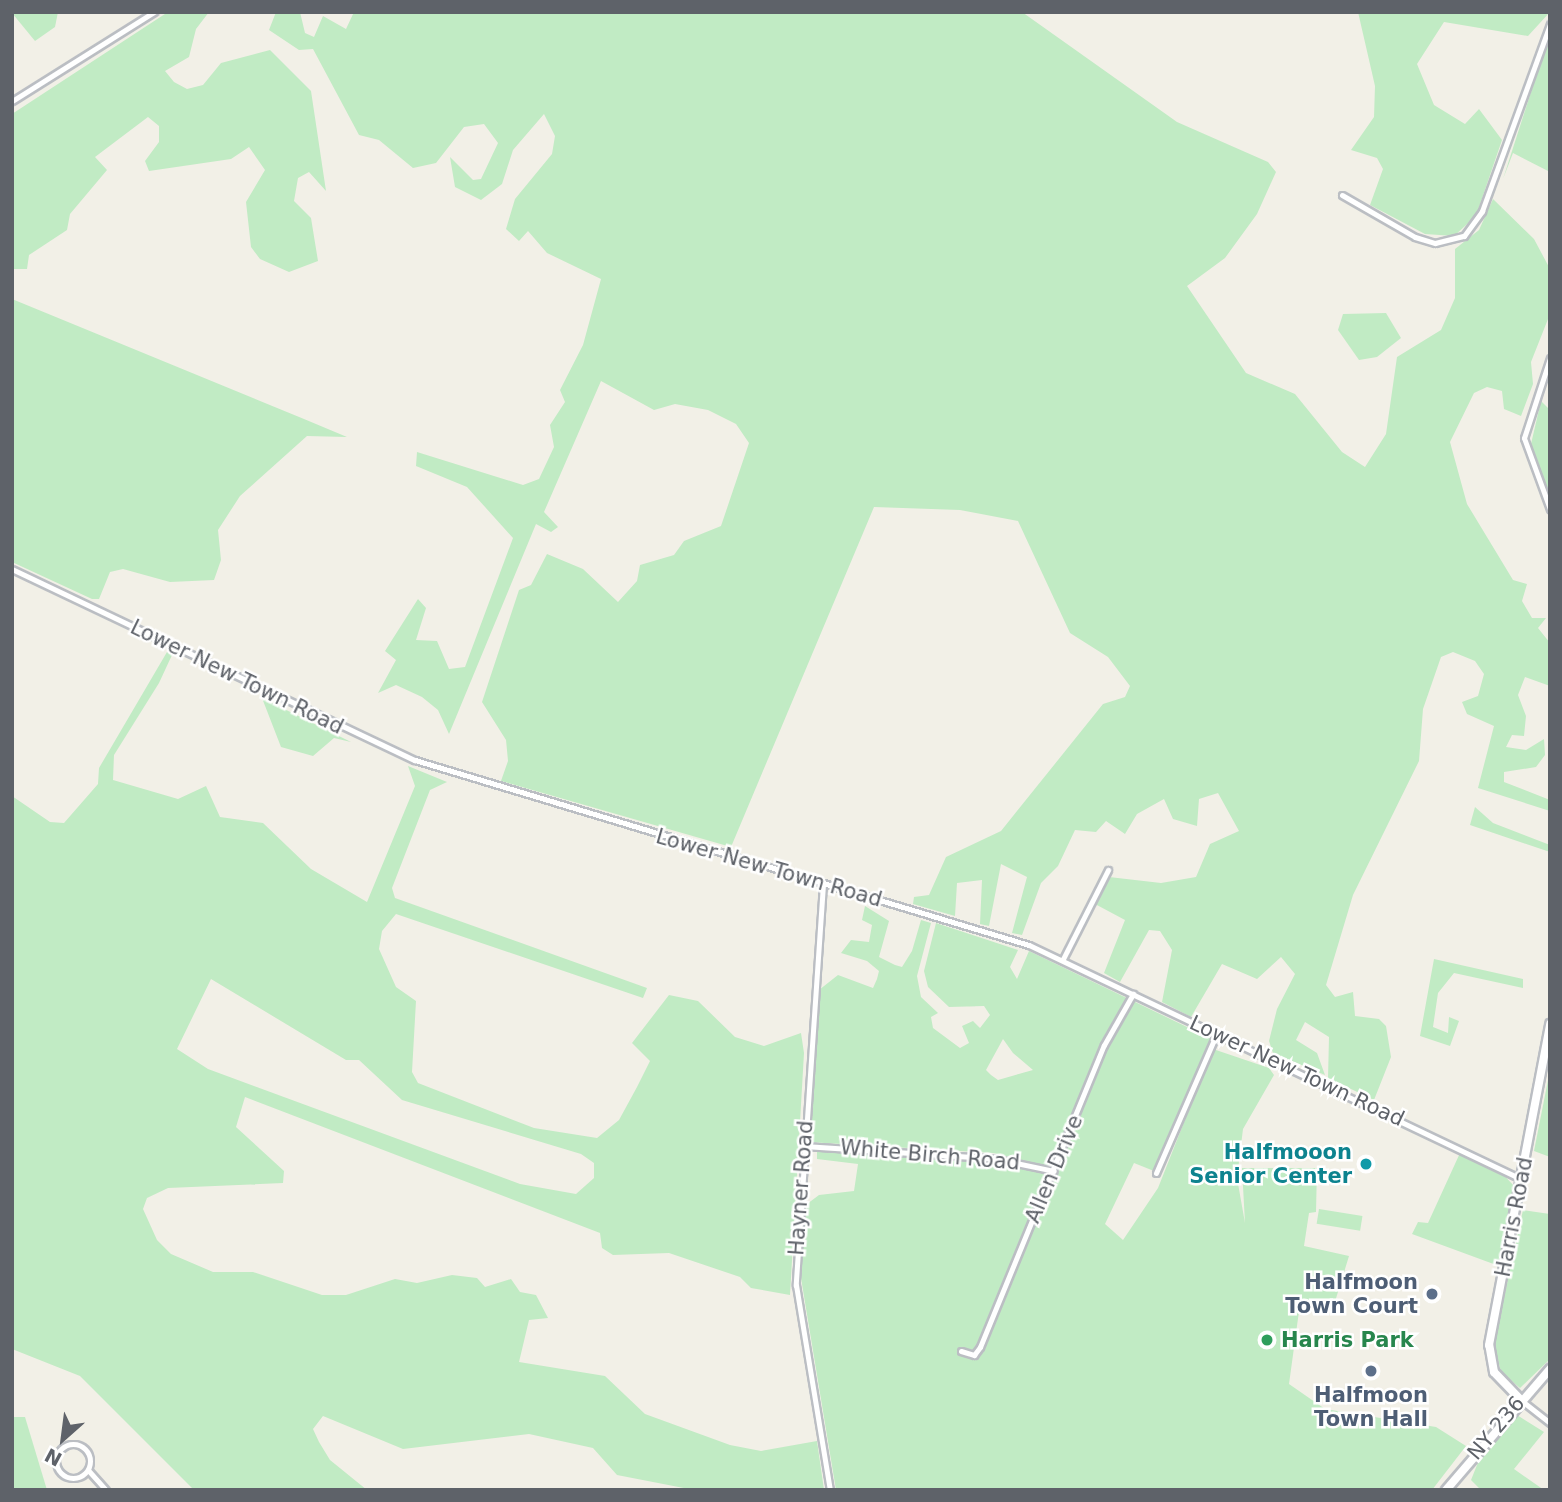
<!DOCTYPE html>
<style>
body{margin:0}
#map{position:relative;width:1562px;height:1502px;overflow:hidden;background:#f2f0e7;font-family:"DejaVu Sans",sans-serif}
div>[style]{position:absolute}
[style*='--x']{left:calc(var(--x)*1px);top:calc(var(--y)*1px);width:calc(var(--w)*1px);rotate:calc(var(--a)*1deg)}
.green>*{inset:0;background:#c1ebc4;transform-origin:0 0}
.roads{filter:drop-shadow(2px 0 #bbbec3) drop-shadow(-2px 0 #bbbec3) drop-shadow(0 2px #bbbec3) drop-shadow(0 -2px #bbbec3)}
.street>*{height:5px;margin:-2.5px;padding:0 2.5px;transform-origin:2.5px;border-radius:2.5px;background:#fff}
.street>.ring{margin:-2.5px;padding:0;box-sizing:content-box;background:none;border:5px solid #fff;border-radius:50%}
.secondary>*{height:8px;margin:-4px;padding:0 4px;transform-origin:4px;border-radius:4px;background:#fff}
.dots>*{width:19px;height:19px;translate:-50% -50%;box-sizing:border-box;border:4px solid #fff;border-radius:50%}
span{translate:-50% -50%;white-space:nowrap;text-align:center;line-height:1.15;-webkit-text-stroke:5px #fff;paint-order:stroke}
.street-label{font-size:21px;color:#5e6269}
.culture-label{font-size:21px;color:#0d838f;font-weight:700}
.right{translate:-100% -50%;text-align:right}
.service-label{font-size:21px;color:#4e5e75;font-weight:700}
.leisure-label{font-size:21px;color:#27864d;font-weight:700}
.left{translate:0 -50%;text-align:left}
.frame{position:absolute;inset:0;border:14px solid #5e6269;pointer-events:none}
.north{position:absolute;left:28px;top:1404px;width:70px;height:70px;-webkit-text-stroke:5px #fff;paint-order:stroke;rotate:208deg;font-size:19px;font-weight:700;line-height:28px;text-align:center;color:#5e6269}
.north::after{content:'';display:block;margin:auto;width:24px;height:32px;background:#5e6269;clip-path:polygon(50% 0,100% 100%,50% 72%,0 100%)}
</style>
<div id="map">
<div class="green">
<i style="clip-path:polygon(58px 12px,55px 27px,35px 41px,12px 13px)"></i>
<i style="clip-path:polygon(168px 12px,209px 12px,196px 29px,189px 57px,165px 71px,174px 82px,187px 89px,203px 85px,221px 63px,270px 50px,311px 91px,326px 191px,309px 172px,298px 178px,294px 201px,311px 218px,318px 261px,289px 272px,260px 259px,251px 247px,246px 202px,265px 170px,249px 147px,231px 159px,149px 171px,145px 161px,159px 142px,159px 126px,148px 117px,95px 157px,107px 170px,70px 214px,67px 230px,29px 255px,27px 269px,12px 269px,12px 114px)"></i>
<i style="clip-path:polygon(276px 12px,300px 12px,305px 33px,314px 37px,323px 16px,346px 29px,354px 12px,1022px 12px,1177px 122px,1268px 162px,1276px 172px,1257px 214px,1225px 258px,1187px 286px,1246px 373px,1295px 394px,1342px 452px,1365px 467px,1386px 434px,1397px 357px,1441px 330px,1455px 298px,1455px 249px,1479px 230px,1493px 199px,1534px 239px,1550px 269px,1550px 314px,1531px 362px,1533px 384px,1521px 416px,1504px 409px,1502px 391px,1487px 387px,1474px 393px,1450px 442px,1467px 504px,1513px 580px,1527px 584px,1522px 601px,1532px 618px,1546px 618px,1538px 628px,1550px 643px,1550px 686px,1525px 677px,1518px 695px,1526px 716px,1524px 736px,1512px 735px,1506px 747px,1526px 750px,1544px 739px,1545px 755px,1536px 767px,1504px 772px,1504px 782px,1550px 800px,1550px 811px,1478px 788px,1494px 726px,1467px 714px,1462px 702px,1478px 696px,1484px 674px,1475px 661px,1453px 652px,1441px 657px,1423px 709px,1419px 761px,1353px 895px,1326px 985px,1335px 997px,1353px 992px,1355px 1016px,1379px 1019px,1386px 1026px,1391px 1057px,1374px 1100px,1328px 1078px,1329px 1037px,1305px 1022px,1296px 1040px,1317px 1053px,1325px 1075px,1273px 1053px,1269px 1041px,1277px 1009px,1295px 974px,1281px 957px,1257px 979px,1222px 964px,1191px 1017px,1162px 1002px,1172px 950px,1160px 931px,1149px 930px,1120px 982px,1104px 973px,1125px 920px,1095px 904px,1109px 877px,1161px 883px,1196px 877px,1210px 844px,1239px 831px,1218px 793px,1199px 799px,1197px 826px,1173px 819px,1164px 799px,1137px 814px,1125px 834px,1106px 821px,1096px 832px,1075px 830px,1058px 866px,1041px 883px,1022px 935px,1012px 933px,1027px 877px,1001px 864px,989px 926px,980px 924px,982px 880px,957px 883px,955px 916px,913px 904px,914px 897px,929px 895px,946px 857px,1001px 831px,1103px 704px,1125px 697px,1130px 686px,1108px 657px,1070px 633px,1018px 521px,960px 510px,874px 507px,731px 847px,501px 781px,508px 761px,506px 740px,482px 702px,519px 590px,531px 585px,547px 554px,583px 569px,618px 602px,637px 581px,640px 565px,674px 555px,684px 541px,721px 526px,749px 443px,736px 424px,708px 410px,675px 404px,654px 410px,601px 381px,544px 512px,558px 527px,551px 532px,536px 524px,449px 734px,438px 710px,422px 697px,396px 685px,378px 693px,396px 660px,385px 651px,418px 599px,426px 608px,416px 640px,437px 641px,449px 669px,465px 667px,513px 538px,467px 487px,416px 466px,417px 452px,523px 485px,539px 479px,554px 447px,550px 425px,565px 402px,560px 390px,583px 345px,601px 279px,547px 253px,528px 231px,519px 241px,506px 229px,515px 199px,552px 154px,555px 136px,544px 114px,513px 150px,502px 184px,481px 200px,455px 187px,450px 157px,473px 180px,481px 179px,498px 143px,484px 124px,464px 127px,436px 163px,413px 168px,379px 140px,359px 135px,313px 49px,299px 50px,269px 30px)"></i>
<i style="clip-path:polygon(1358px 12px,1550px 12px,1528px 36px,1444px 22px,1417px 64px,1434px 105px,1465px 124px,1479px 109px,1502px 140px,1476px 216px,1454px 236px,1425px 234px,1370px 205px,1383px 169px,1377px 158px,1351px 150px,1374px 117px,1375px 86px)"></i>
<i style="clip-path:polygon(1550px 33px,1550px 172px,1513px 153px,1503px 179px)"></i>
<i style="clip-path:polygon(12px 299px,304px 419px,347px 437px,307px 436px,240px 496px,218px 530px,221px 560px,214px 580px,170px 582px,123px 569px,110px 572px,99px 599px,92px 599px,12px 562px)"></i>
<i style="clip-path:polygon(1386px 313px,1401px 338px,1377px 357px,1359px 360px,1338px 330px,1343px 314px)"></i>
<i style="clip-path:polygon(1541px 401px,1550px 410px,1550px 495px,1531px 444px)"></i>
<i style="clip-path:polygon(evenodd,167px 652px,172px 655px,159px 683px,114px 755px,113px 780px,178px 799px,206px 786px,220px 817px,263px 823px,311px 869px,367px 902px,415px 786px,408px 766px,447px 782px,430px 790px,392px 888px,395px 898px,647px 988px,643px 998px,396px 914px,382px 931px,379px 949px,396px 987px,416px 1001px,412px 1072px,418px 1083px,534px 1128px,597px 1138px,619px 1120px,637px 1087px,650px 1061px,632px 1043px,669px 995px,698px 1001px,735px 1037px,764px 1046px,801px 1033px,804px 1053px,790px 1295px,751px 1288px,740px 1277px,669px 1253px,613px 1255px,602px 1248px,600px 1233px,245px 1097px,236px 1127px,284px 1171px,283px 1183px,168px 1188px,147px 1198px,143px 1209px,157px 1240px,171px 1254px,213px 1272px,253px 1272px,322px 1295px,346px 1295px,395px 1279px,417px 1283px,452px 1275px,477px 1278px,485px 1287px,511px 1279px,520px 1292px,536px 1295px,548px 1318px,529px 1320px,519px 1362px,605px 1376px,645px 1414px,730px 1445px,761px 1451px,817px 1441px,824px 1490px,694px 1490px,617px 1475px,593px 1448px,529px 1434px,403px 1449px,323px 1416px,313px 1429px,319px 1442px,330px 1460px,367px 1490px,194px 1490px,80px 1376px,12px 1349px,12px 796px,50px 822px,64px 823px,98px 784px,99px 768px,167px 652px,211px 979px,346px 1060px,359px 1060px,402px 1100px,581px 1154px,594px 1163px,594px 1178px,576px 1194px,520px 1184px,208px 1069px,177px 1049px,211px 979px)"></i>
<i style="clip-path:polygon(262px 698px,351px 742px,334px 738px,313px 756px,281px 747px)"></i>
<i style="clip-path:polygon(1475px 807px,1493px 823px,1550px 845px,1550px 852px,1470px 825px)"></i>
<i style="clip-path:polygon(evenodd,865px 906px,889px 921px,879px 957px,895px 965px,902px 967px,912px 951px,921px 920px,931px 923px,917px 976px,921px 997px,938px 1013px,931px 1017px,933px 1028px,960px 1048px,969px 1043px,962px 1026px,973px 1021px,980px 1028px,990px 1015px,984px 1006px,949px 1007px,928px 987px,924px 971px,936px 923px,1018px 950px,1010px 967px,1017px 979px,1029px 951px,1212px 1039px,1154px 1171px,1134px 1163px,1105px 1224px,1123px 1240px,1158px 1188px,1213px 1049px,1269px 1068px,1274px 1075px,1243px 1129px,1237px 1178px,1245px 1223px,1242px 1168px,1317px 1168px,1316px 1212px,1309px 1213px,1304px 1246px,1349px 1256px,1334px 1305px,1300px 1304px,1289px 1384px,1325px 1409px,1436px 1427px,1466px 1446px,1432px 1490px,836px 1490px,800px 1272px,807px 1204px,819px 1195px,854px 1191px,858px 1164px,817px 1159px,817px 1150px,990px 1162px,1050px 1173px,1051px 1167px,993px 1153px,808px 1142px,819px 990px,838px 975px,873px 988px,877px 979px,879px 971px,867px 961px,841px 953px,851px 940px,869px 942px,872px 925px,862px 920px,865px 906px,1003px 1039px,1013px 1053px,1033px 1070px,998px 1080px,991px 1075px,986px 1070px,1003px 1039px)"></i>
<i style="clip-path:polygon(1434px 959px,1523px 979px,1523px 988px,1454px 973px,1438px 993px,1433px 1027px,1448px 1033px,1449px 1017px,1459px 1021px,1450px 1046px,1420px 1036px)"></i>
<i style="clip-path:polygon(1550px 1070px,1550px 1157px,1534px 1151px)"></i>
<i style="clip-path:polygon(1460px 1153px,1501px 1172px,1514px 1186px,1499px 1266px,1412px 1234px,1418px 1222px,1428px 1223px)"></i>
<i style="left:1319px;top:1209px;width:44px;height:15px;rotate:9deg"></i>
<i style="clip-path:polygon(1523px 1210px,1550px 1214px,1550px 1359px,1520px 1388px,1501px 1372px,1494px 1344px)"></i>
<i style="clip-path:polygon(1517px 1415px,1544px 1432px,1514px 1469px,1544px 1490px,1481px 1490px,1471px 1480px,1479px 1460px)"></i>
<i style="clip-path:polygon(12px 1417px,25px 1417px,47px 1490px,12px 1490px)"></i>
</div>
<div class="roads">
<div class="street">
<i style="--x:12;--y:101;--w:168;--a:-32.1"></i>
<i style="--x:1342;--y:195;--w:84;--a:29.9"></i>
<i style="--x:1415;--y:237;--w:21;--a:17"></i>
<i style="--x:1435;--y:243;--w:30;--a:-14"></i>
<i style="--x:1464;--y:236;--w:31;--a:-54"></i>
<i style="--x:1482;--y:211;--w:199;--a:-70"></i>
<i style="--x:1550;--y:358;--w:84;--a:108"></i>
<i style="--x:1524;--y:438;--w:76;--a:69.9"></i>
<i style="--x:12;--y:569;--w:446;--a:25.4"></i>
<i style="--x:415;--y:760;--w:641;--a:16.77"></i>
<i style="--x:1029;--y:945;--w:545;--a:25.44"></i>
<i style="--x:823;--y:884;--w:402;--a:93.9"></i>
<i style="--x:796;--y:1285;--w:208;--a:80.6"></i>
<i style="--x:1063;--y:959;--w:100;--a:-63.2"></i>
<i style="--x:804;--y:1146;--w:188;--a:3.7"></i>
<i style="--x:992;--y:1158;--w:63;--a:11.8"></i>
<i style="--x:1156;--y:1173;--w:150;--a:-66.5"></i>
<i style="--x:961;--y:1351;--w:14;--a:17"></i>
<i style="--x:974;--y:1355;--w:10;--a:-53"></i>
<i style="--x:980;--y:1347;--w:326;--a:-67.7"></i>
<i style="--x:1104;--y:1045;--w:59;--a:-60.4"></i>
<i style="--x:1522;--y:1401;--w:36;--a:38"></i>
<i class="ring" style="left:56px;top:1444px;width:29px;height:29px"></i>
<i style="--x:88;--y:1470;--w:27;--a:48"></i>
</div>
<div class="secondary">
<i style="--x:1520;--y:1399;--w:37;--a:-134"></i>
<i style="--x:1494;--y:1372;--w:27;--a:-100"></i>
<i style="--x:1489;--y:1345;--w:327;--a:-79.2"></i>
<i style="--x:1446;--y:1490;--w:160;--a:-49.3"></i>
</div>
</div>
<div class="dots">
<i style="left:1366px;top:1164px;background:#0f9aa8"></i>
<i style="left:1432px;top:1294px;background:#5c6f8a"></i>
<i style="left:1267px;top:1340px;background:#2e9e5b"></i>
<i style="left:1371px;top:1371px;background:#5c6f8a"></i>
</div>
<div class="street-label">
<span style="left:237px;top:677px;rotate:26deg">Lower New Town Road</span>
<span style="left:769px;top:868px;rotate:16deg">Lower New Town Road</span>
<span style="left:1297px;top:1071px;rotate:25deg">Lower New Town Road</span>
<span style="left:930px;top:1155px;rotate:5deg">White Birch Road</span>
<span style="left:1054px;top:1169px;rotate:-67deg">Allen Drive</span>
<span style="left:801px;top:1188px;rotate:-86deg">Hayner Road</span>
<span style="left:1514px;top:1217px;rotate:-79deg">Harris Road</span>
<span style="left:1496px;top:1428px;rotate:-50deg">NY 236</span>
</div>
<div class="culture-label">
<span class="right" style="left:1352px;top:1164px">Halfmooon<br>Senior Center</span>
</div>
<div class="service-label">
<span class="right" style="left:1418px;top:1294px">Halfmoon<br>Town Court</span>
<span style="left:1371px;top:1407px">Halfmoon<br>Town Hall</span>
</div>
<div class="leisure-label">
<span class="left" style="left:1281px;top:1340px">Harris Park</span>
</div>
<div class="frame"></div>
<div class="north">N</div>
</div>
